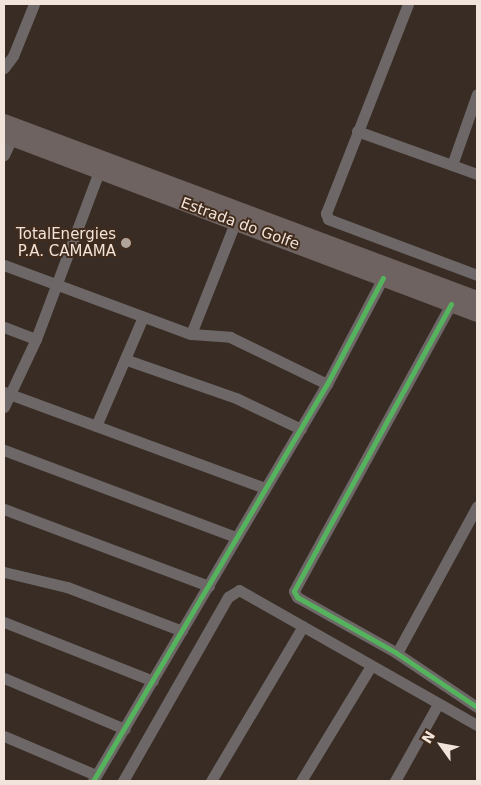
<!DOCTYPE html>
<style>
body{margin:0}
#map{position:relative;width:481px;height:785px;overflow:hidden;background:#382c24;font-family:"DejaVu Sans",sans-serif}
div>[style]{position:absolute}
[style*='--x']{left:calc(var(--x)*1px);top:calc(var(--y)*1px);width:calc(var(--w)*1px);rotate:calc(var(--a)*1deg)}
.minor>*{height:11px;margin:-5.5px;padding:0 5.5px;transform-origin:5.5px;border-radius:5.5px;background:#6d6867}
.highway>*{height:16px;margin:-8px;padding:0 8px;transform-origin:8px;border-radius:8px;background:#6e6360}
.cycleway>*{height:5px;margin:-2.5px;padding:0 2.5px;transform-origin:2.5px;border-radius:2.5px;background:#56b35d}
.dots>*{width:14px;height:14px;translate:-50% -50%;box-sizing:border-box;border:2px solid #402b1c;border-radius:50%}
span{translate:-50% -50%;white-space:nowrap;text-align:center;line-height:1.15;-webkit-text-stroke:4px #402b1c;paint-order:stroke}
.street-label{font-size:15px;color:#f2e4da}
.poi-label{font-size:15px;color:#f2e4da}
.right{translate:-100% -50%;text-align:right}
.frame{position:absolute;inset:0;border:5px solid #f2e4da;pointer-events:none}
.north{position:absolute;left:416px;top:720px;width:50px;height:50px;-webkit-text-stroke:4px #402b1c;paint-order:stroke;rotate:302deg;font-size:14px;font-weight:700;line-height:20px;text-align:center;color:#f2e4da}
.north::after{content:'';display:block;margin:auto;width:18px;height:22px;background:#f2e4da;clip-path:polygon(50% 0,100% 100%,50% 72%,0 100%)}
</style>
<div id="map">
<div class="minor">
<i style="--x:408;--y:4;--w:225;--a:111.4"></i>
<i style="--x:326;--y:213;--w:6;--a:72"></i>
<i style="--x:328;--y:219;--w:159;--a:20.6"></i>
<i style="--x:4;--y:68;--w:15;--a:-53"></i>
<i style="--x:13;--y:56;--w:56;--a:-68"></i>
<i style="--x:357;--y:131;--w:127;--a:19.7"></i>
<i style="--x:4;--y:155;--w:19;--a:-65"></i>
<i style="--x:452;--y:165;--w:75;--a:-70.6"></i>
<i style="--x:4;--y:265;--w:199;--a:20.3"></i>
<i style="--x:191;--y:334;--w:39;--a:4"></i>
<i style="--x:230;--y:337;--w:108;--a:25.9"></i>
<i style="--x:451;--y:304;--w:327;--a:118.7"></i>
<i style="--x:294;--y:591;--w:7;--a:63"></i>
<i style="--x:297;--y:597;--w:112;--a:29.3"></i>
<i style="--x:395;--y:652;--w:99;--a:33.9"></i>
<i style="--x:4;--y:327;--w:34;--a:21"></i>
<i style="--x:191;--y:334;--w:119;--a:-68.4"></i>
<i style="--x:127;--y:360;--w:115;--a:19.2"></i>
<i style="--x:236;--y:398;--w:72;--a:25.5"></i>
<i style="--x:4;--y:392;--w:278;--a:20.2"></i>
<i style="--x:4;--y:407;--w:75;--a:-64.8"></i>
<i style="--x:36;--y:339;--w:179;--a:-69.4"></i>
<i style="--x:96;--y:426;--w:119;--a:-66.7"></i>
<i style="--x:4;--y:450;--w:247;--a:20.6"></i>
<i style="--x:4;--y:509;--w:219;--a:20.6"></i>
<i style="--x:4;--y:572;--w:65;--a:13.4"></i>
<i style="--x:67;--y:587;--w:123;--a:20.9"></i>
<i style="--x:4;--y:622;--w:160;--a:21.6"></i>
<i style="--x:397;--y:653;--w:167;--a:-61.4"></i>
<i style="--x:4;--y:678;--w:131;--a:22.9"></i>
<i style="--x:4;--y:736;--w:100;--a:23"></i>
<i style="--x:93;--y:781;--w:461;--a:-59.5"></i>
<i style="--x:327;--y:384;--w:120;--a:-62.2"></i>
<i style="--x:123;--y:781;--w:212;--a:-60.3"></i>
<i style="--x:228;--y:597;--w:13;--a:-32"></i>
<i style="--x:239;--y:590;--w:274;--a:29.6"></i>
<i style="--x:211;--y:781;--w:180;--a:-59.3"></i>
<i style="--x:301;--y:781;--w:135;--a:-58.7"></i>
<i style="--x:395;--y:781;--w:88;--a:-60.8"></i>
</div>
<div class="highway">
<i style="--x:4;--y:122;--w:505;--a:20.52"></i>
<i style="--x:4;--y:135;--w:506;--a:20.73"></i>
</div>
<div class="cycleway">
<i style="--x:451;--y:304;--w:327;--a:118.7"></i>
<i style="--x:294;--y:591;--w:7;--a:63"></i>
<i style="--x:297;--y:597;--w:112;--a:29.3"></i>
<i style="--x:395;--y:652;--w:99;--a:33.9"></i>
<i style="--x:93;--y:781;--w:461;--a:-59.5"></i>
<i style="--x:327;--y:384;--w:120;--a:-62.2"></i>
</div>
<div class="dots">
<i style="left:126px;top:243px;background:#b1a49a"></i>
</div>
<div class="street-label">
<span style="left:240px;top:224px;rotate:20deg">Estrada do Golfe</span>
</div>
<div class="poi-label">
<span class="right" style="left:116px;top:243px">TotalEnergies<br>P.A. CAMAMA</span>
</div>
<div class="frame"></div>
<div class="north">N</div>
</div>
